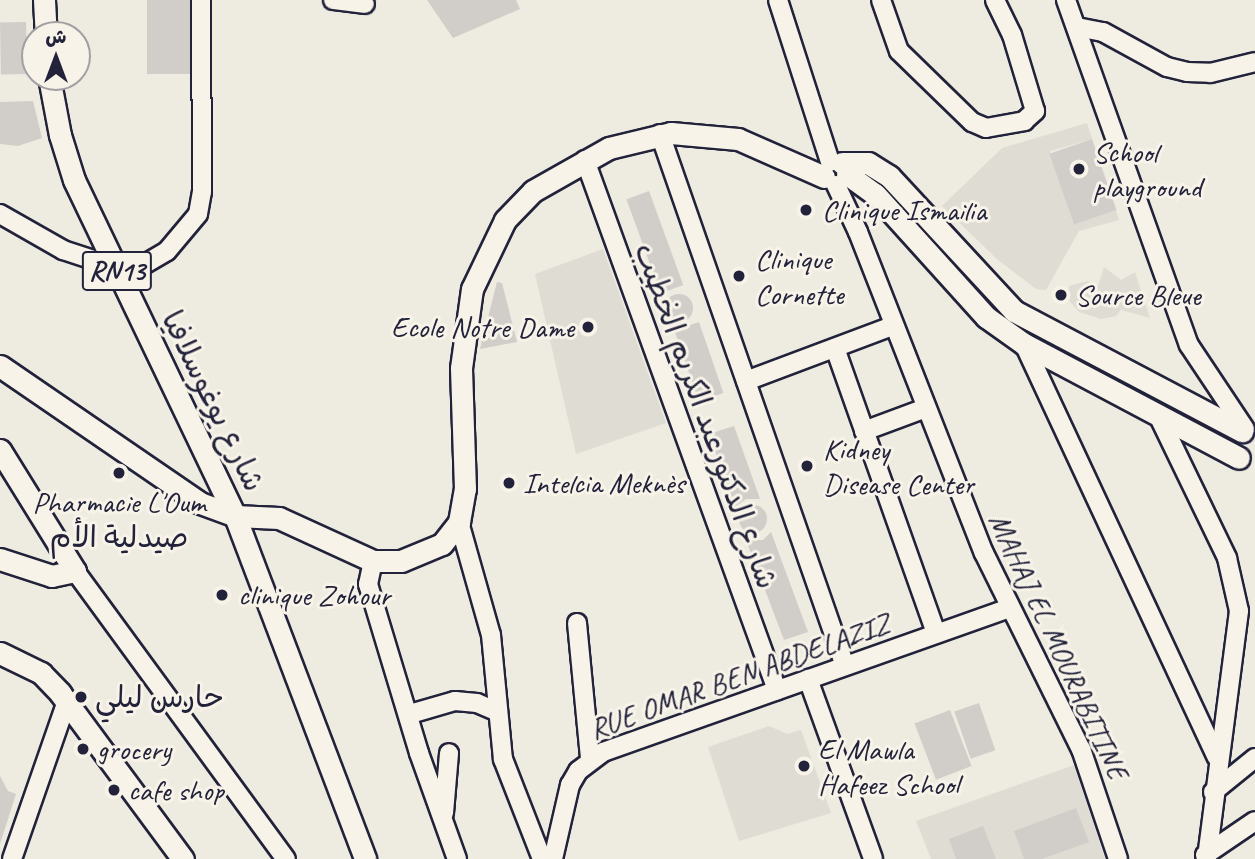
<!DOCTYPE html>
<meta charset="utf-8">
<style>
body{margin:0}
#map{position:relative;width:1255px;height:859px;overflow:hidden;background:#eeebe1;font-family:Caveat,"Playpen Sans Arabic",sans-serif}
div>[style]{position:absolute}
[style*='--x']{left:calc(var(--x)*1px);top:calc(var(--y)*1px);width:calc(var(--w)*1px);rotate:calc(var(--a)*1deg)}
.built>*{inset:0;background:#dfdcd4}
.green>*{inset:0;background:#d1cdc9;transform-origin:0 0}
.round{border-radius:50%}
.roads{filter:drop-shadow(2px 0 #22223b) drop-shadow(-2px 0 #22223b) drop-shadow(0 2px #22223b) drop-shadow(0 -2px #22223b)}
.minor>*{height:18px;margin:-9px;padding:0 9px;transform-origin:9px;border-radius:9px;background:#f7f3e8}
.major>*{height:21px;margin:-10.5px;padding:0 10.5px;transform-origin:10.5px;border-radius:10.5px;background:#f7f3e8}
.dots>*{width:19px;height:19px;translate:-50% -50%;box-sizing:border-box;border:4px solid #f7f3e8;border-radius:50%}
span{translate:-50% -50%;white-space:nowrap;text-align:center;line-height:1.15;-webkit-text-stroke:6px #f7f3e8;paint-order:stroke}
.shield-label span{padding:2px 5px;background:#f7f3e8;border:2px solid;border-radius:5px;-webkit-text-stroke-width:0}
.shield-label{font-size:28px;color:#22223b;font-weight:700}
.poi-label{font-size:30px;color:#22223b}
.left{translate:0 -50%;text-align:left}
.right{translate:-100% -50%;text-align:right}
.street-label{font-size:30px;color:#22223b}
.north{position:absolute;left:21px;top:21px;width:70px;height:70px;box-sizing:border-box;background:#f7f3e8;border:2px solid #a29fa3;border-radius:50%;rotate:0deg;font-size:19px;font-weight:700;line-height:28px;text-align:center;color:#22223b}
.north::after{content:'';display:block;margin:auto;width:24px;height:32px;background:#22223b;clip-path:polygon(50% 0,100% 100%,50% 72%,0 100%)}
</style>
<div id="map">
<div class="built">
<i style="clip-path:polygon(1087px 123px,1092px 139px,1050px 151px,1073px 223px,1116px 210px,1119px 220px,1079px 231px,1046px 290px,1036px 289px,998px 260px,942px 206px,1002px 148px)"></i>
<i style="clip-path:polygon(603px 249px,666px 423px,576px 454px,535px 274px)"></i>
<i style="clip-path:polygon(1104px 267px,1121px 280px,1135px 272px,1150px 318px,1121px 310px,1116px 316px,1101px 319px,1079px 312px,1068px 299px,1069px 286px,1088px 281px,1098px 286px)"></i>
<i style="clip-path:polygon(769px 726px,787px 734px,801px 730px,831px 813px,739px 841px,708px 747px)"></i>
<i style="clip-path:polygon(1074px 765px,1105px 859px,931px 859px,916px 821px)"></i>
</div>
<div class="green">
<i style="left:147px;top:0;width:46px;height:74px"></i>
<i style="clip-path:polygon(427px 0,516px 0,520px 9px,453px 38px)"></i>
<i style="left:26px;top:22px;width:52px;height:26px;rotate:89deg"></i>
<i style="clip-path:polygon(33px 101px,42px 138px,18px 146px,0 144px,0 102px)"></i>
<i style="left:1092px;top:139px;width:75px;height:45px;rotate:71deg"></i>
<i style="left:649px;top:191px;width:100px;height:24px;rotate:70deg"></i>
<i style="clip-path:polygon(497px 282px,502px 283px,517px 342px,480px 349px)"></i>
<i class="round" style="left:665px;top:294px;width:28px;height:28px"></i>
<i style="left:699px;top:322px;width:75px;height:26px;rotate:71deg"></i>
<i style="clip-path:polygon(734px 426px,760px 499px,746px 499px,735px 507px,709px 434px)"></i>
<i class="round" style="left:739px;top:505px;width:28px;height:28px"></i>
<i style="clip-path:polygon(771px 532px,808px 632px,784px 640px,746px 540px,763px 540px)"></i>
<i style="left:979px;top:703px;width:50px;height:26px;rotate:71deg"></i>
<i style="left:950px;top:710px;width:60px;height:38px;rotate:69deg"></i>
<i style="clip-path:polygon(0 776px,8px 791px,16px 794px,0 844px)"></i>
<i style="clip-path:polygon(1076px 808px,1089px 842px,1042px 859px,1024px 859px,1014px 831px)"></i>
<i style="clip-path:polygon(983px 826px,996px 859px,956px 859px,949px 839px)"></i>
</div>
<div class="roads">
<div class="minor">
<i style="--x:333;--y:0;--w:32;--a:7"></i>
<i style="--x:778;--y:0;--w:170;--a:72.2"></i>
<i style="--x:881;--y:0;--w:54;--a:70.6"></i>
<i style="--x:899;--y:51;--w:102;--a:44.2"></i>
<i style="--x:972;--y:122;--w:15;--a:23"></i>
<i style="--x:986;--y:128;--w:39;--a:-10"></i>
<i style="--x:1024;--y:121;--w:15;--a:-42"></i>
<i style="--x:1035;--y:111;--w:79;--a:-106.8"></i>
<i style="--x:1012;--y:35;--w:39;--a:-116"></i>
<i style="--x:1066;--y:0;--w:366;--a:70.4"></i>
<i style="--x:1189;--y:345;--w:101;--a:56.3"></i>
<i style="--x:1077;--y:27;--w:26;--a:11"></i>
<i style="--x:1103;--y:32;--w:73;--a:28.7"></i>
<i style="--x:1167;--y:67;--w:21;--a:14"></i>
<i style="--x:1187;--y:72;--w:23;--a:2"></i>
<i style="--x:1210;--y:73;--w:46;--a:-13.7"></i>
<i style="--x:660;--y:134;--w:563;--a:70.83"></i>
<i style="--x:585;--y:160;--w:564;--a:70.09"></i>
<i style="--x:836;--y:185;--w:52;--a:64.9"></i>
<i style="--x:858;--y:232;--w:345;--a:68.6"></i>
<i style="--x:984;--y:553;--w:219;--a:63.7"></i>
<i style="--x:1081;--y:749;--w:116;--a:71.4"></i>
<i style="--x:0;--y:214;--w:73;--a:29.7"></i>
<i style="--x:63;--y:250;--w:55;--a:18.1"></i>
<i style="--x:121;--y:278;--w:53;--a:-30.4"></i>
<i style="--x:167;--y:251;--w:48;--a:-50"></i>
<i style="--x:198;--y:214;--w:22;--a:-80"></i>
<i style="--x:202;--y:192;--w:192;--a:-90.3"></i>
<i style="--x:1024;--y:344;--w:456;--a:65"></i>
<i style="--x:835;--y:348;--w:303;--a:70.5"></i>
<i style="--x:746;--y:381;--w:156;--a:-20.6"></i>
<i style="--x:1158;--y:415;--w:159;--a:64.2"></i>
<i style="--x:1227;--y:558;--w:54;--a:77.2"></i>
<i style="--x:1239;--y:611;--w:250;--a:97.4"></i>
<i style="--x:864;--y:431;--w:66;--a:-20.4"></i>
<i style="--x:459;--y:522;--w:117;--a:74.2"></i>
<i style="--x:491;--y:635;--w:125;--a:84.5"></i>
<i style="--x:503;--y:759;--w:107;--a:68.7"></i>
<i style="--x:373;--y:561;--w:24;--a:102"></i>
<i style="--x:368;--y:584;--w:177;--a:73.2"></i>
<i style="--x:419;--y:753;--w:113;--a:70.3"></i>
<i style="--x:75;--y:571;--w:357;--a:53.8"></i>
<i style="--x:577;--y:623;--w:137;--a:84.5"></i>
<i style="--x:808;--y:679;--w:191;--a:70.1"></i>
<i style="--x:410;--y:714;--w:47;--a:-16.1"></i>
<i style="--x:455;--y:701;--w:22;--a:5"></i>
<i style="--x:477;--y:703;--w:21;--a:23"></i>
<i style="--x:1213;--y:792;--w:54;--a:-39"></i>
<i style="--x:444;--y:813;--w:60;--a:-85.2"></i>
<i style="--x:1205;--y:855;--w:60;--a:-34.2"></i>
<i style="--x:12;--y:859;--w:167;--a:-70.8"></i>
<i style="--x:553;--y:859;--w:76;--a:-77.1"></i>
<i style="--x:570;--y:785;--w:16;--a:-60"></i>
<i style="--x:578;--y:771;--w:31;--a:-37"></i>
<i style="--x:603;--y:752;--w:432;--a:-19.5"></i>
</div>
<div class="major">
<i style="--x:44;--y:0;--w:35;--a:87"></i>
<i style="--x:49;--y:77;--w:59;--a:79.3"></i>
<i style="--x:60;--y:135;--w:47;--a:72.7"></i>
<i style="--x:74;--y:180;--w:373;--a:64.4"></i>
<i style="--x:235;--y:516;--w:367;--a:69.2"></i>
<i style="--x:842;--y:163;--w:26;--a:0"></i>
<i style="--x:868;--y:163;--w:25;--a:32"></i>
<i style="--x:889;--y:176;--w:184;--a:47.2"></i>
<i style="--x:1014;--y:311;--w:258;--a:27.8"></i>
<i style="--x:847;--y:174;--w:34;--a:36"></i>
<i style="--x:875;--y:194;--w:166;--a:47.9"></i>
<i style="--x:986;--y:317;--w:47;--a:35.4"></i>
<i style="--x:1024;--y:344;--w:243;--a:27.9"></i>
<i style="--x:0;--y:366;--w:242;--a:34.4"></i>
<i style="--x:200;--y:503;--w:37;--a:20"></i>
<i style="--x:235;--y:516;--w:44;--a:2.6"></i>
<i style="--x:279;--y:518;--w:103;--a:24.6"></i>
<i style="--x:373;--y:561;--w:28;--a:0"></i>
<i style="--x:401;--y:561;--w:44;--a:-22.5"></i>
<i style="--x:442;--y:544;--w:28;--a:-52"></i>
<i style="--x:459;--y:522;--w:34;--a:-80"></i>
<i style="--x:465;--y:489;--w:121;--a:-91.9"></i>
<i style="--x:461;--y:368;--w:80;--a:-82.1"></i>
<i style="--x:472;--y:289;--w:76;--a:-64.4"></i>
<i style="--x:505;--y:220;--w:40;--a:-46"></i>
<i style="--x:533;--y:191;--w:87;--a:-29.5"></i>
<i style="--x:609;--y:148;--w:64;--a:-13.6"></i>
<i style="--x:671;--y:133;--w:67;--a:5.1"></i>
<i style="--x:738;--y:139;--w:94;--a:23.8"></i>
<i style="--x:0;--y:450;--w:142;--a:58.2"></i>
<i style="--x:75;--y:571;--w:24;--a:168"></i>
<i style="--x:52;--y:576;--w:55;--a:-161.9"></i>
<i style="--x:0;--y:653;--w:46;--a:26"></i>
<i style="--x:41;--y:673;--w:28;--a:46"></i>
<i style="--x:60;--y:693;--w:207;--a:53.5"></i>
</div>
</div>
<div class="dots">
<i style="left:1079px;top:169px;background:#22223b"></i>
<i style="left:806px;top:210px;background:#22223b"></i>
<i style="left:739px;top:276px;background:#22223b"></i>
<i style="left:1061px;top:295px;background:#22223b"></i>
<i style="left:588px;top:327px;background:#22223b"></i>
<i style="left:807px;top:466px;background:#22223b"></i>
<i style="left:119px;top:473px;background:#22223b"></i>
<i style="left:509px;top:483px;background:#22223b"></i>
<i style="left:222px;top:595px;background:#22223b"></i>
<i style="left:81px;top:697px;background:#22223b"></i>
<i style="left:83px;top:749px;background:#22223b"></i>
<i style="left:804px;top:766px;background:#22223b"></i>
<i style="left:114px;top:790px;background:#22223b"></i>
</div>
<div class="shield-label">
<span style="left:117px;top:271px">RN13</span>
</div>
<div class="poi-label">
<span class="left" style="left:1093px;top:169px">School<br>playground</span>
<span class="left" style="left:822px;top:210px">Clinique Ismailia</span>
<span class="left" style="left:755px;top:276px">Clinique<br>Cornette</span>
<span class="left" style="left:1075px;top:295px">Source Bleue</span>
<span class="right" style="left:574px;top:327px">Ecole Notre Dame</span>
<span class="left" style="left:823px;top:466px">Kidney<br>Disease Center</span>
<span class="left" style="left:523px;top:483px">Intelcia Meknès</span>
<span style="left:119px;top:519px">Pharmacie L'Oum<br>صيدلية الأم</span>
<span class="left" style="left:238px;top:595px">clinique Zohour</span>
<span class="left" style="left:95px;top:697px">حارس ليلي</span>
<span class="left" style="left:97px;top:749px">grocery</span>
<span class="left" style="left:818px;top:766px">El Mawla<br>Hafeez School</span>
<span class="left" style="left:128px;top:790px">cafe shop</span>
</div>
<div class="street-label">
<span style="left:213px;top:401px;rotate:64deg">شارع يوغوسلافيا</span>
<span style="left:706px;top:416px;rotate:70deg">شارع الدكتورعبد الكريم الخطيب</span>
<span style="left:1059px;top:646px;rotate:65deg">MAHAJ EL MOURABITINE</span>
<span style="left:739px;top:676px;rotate:-20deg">RUE OMAR BEN ABDELAZIZ</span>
</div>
<div class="north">ش</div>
</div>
